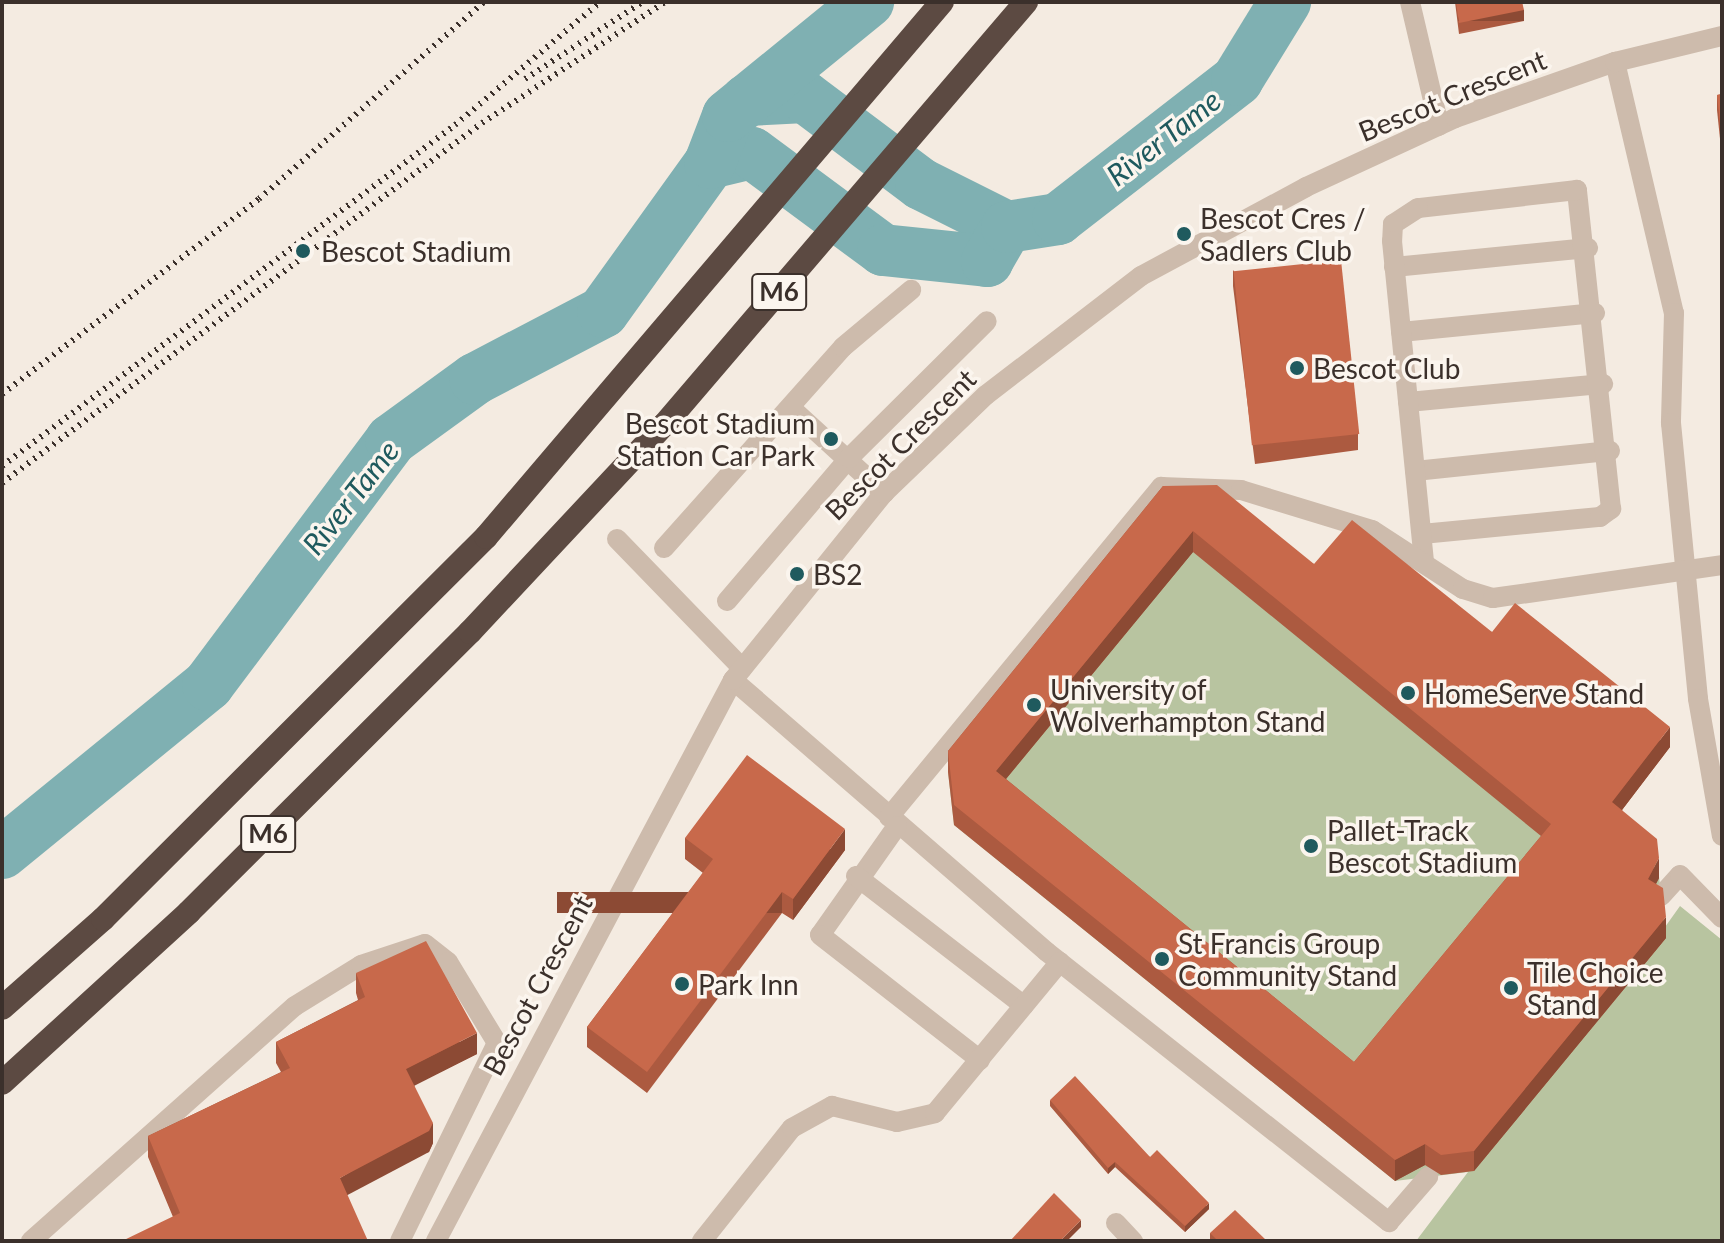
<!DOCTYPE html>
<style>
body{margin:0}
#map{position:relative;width:1724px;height:1243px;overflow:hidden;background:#f4ebe1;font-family:Lato,sans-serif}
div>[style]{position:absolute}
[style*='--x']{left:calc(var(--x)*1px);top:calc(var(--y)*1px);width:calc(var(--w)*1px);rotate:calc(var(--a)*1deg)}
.green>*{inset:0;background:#b8c4a0}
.river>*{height:52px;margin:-26px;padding:0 26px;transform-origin:26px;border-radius:26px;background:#7fb0b2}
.minor>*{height:20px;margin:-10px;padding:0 10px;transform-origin:10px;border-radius:10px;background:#cdbbac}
.highway>*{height:24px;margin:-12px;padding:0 12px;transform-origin:12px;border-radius:12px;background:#5c4a42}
.rail>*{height:6px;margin-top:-3px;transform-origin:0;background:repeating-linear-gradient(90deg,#3b302b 0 2px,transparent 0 8px)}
.wall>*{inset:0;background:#ac5a40}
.shaded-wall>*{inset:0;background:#8c4a34;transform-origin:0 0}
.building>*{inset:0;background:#c8694b;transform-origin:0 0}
.dots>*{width:22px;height:22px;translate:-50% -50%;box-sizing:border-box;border:4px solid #fbf5ee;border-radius:50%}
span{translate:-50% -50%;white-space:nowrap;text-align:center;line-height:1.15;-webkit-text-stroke:7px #fbf5ee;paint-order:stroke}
.shield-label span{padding:2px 6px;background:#fbf5ee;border:2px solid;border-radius:6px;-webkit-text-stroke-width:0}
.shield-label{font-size:26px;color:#3b302b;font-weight:700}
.street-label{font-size:28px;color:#3b302b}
.poi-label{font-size:28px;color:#3b302b}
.left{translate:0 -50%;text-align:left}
.right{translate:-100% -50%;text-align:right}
.water-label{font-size:30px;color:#1f5a5e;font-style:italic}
.frame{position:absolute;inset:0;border:4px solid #3b302b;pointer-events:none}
</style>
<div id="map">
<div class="green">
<i style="clip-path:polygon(1163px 507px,1314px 584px,1492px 652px,1669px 747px,1613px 822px,1657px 860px,1665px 927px,1680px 906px,1722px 940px,1722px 1241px,1416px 1241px,1468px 1172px,1395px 1181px,954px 825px,948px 772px)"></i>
</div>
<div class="river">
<i style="--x:747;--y:100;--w:58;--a:-3"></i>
<i style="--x:805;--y:97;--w:145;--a:36.9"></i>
<i style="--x:921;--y:184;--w:96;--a:26.6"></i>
<i style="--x:710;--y:163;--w:43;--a:-13.4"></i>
<i style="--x:752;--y:153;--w:163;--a:36.5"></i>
<i style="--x:883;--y:250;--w:105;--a:6"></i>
<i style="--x:987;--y:261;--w:39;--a:-60"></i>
<i style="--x:1007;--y:227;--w:52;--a:-8.9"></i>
<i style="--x:1058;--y:219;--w:227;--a:-37.8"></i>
<i style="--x:1237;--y:80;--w:92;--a:-58.4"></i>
<i style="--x:2;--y:853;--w:266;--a:-39.2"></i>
<i style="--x:208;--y:685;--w:306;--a:-53.2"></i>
<i style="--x:391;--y:440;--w:104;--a:-36"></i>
<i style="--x:475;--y:379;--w:144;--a:-27.6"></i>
<i style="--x:603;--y:312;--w:183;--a:-54.3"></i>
<i style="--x:710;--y:163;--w:50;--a:-69"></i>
<i style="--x:728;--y:116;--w:181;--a:-39.2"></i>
</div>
<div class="minor">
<i style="--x:1410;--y:2;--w:127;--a:76.8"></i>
<i style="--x:1615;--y:62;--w:258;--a:76.8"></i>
<i style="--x:1674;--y:313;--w:110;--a:91.6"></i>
<i style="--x:1671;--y:423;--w:277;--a:84.4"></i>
<i style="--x:1698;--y:699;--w:139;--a:80.1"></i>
<i style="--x:1394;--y:267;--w:195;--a:-5.6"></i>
<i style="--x:1401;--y:332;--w:195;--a:-5.6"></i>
<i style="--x:1408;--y:402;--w:196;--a:-5.3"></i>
<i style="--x:792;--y:409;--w:125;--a:42.4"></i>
<i style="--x:1415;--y:471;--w:196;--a:-5.9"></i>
<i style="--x:1422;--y:534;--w:179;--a:-5.5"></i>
<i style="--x:1600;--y:517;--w:14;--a:-36"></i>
<i style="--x:1611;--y:509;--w:321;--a:-96.1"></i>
<i style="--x:1577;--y:190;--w:160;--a:173.5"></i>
<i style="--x:1418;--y:208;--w:30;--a:147"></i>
<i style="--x:1393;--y:224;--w:17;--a:93"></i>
<i style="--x:1392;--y:241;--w:323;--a:84.3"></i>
<i style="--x:617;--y:539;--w:180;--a:45.9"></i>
<i style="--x:664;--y:548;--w:269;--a:-48.3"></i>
<i style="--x:843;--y:347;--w:89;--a:-40"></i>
<i style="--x:727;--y:601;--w:188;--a:-49.5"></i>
<i style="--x:849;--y:458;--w:194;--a:-44.8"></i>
<i style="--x:733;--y:680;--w:415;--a:40.9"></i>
<i style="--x:1047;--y:952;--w:436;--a:38.3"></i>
<i style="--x:1389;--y:1222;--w:60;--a:-49.1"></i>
<i style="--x:889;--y:817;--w:428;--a:-50.5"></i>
<i style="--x:1161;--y:487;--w:80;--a:2.1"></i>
<i style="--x:1241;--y:490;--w:137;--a:17"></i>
<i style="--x:1372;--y:530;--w:108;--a:33"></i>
<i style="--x:1463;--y:589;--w:31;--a:17"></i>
<i style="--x:1493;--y:598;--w:231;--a:-8.2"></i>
<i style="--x:897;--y:826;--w:133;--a:125.2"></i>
<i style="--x:820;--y:935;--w:203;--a:38"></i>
<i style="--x:856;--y:876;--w:212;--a:37.7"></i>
<i style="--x:1661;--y:896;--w:28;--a:-48"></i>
<i style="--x:1680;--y:875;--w:60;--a:45.7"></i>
<i style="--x:1116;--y:1223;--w:25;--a:47"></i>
<i style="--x:31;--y:1241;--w:353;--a:-41.7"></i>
<i style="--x:295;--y:1006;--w:78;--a:-31.8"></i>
<i style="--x:361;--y:965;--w:67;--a:-18.2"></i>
<i style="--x:425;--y:944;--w:29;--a:38"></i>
<i style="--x:448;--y:962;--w:95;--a:58.8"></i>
<i style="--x:497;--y:1043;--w:220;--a:116.1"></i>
<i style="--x:436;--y:1241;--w:635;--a:-62.1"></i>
<i style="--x:733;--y:680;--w:240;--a:-51.1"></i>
<i style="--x:884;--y:493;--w:141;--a:-43.9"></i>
<i style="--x:986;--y:395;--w:195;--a:-37.5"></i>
<i style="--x:1141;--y:276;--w:187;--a:-28.3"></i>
<i style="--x:1306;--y:187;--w:164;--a:-24.8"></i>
<i style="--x:1455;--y:118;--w:170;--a:-19.3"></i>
<i style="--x:1615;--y:62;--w:110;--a:-13.7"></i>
<i style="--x:702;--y:1241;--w:144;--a:-51.5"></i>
<i style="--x:792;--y:1128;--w:46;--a:-28.8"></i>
<i style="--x:832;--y:1106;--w:67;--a:13.8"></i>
<i style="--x:897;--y:1122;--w:39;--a:-13"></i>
<i style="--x:935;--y:1113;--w:196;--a:-50.4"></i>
</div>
<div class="highway">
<i style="--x:2;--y:1008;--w:135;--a:-41.4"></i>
<i style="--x:103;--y:919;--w:541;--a:-44.93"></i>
<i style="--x:486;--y:537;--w:703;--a:-49.56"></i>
<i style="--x:2;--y:1083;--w:253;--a:-42.4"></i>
<i style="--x:189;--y:912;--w:397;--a:-44.9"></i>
<i style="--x:470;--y:632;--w:284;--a:-46.9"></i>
<i style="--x:664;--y:425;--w:557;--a:-49.44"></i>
</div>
<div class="rail">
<i style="--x:525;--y:79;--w:140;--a:-33.3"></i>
<i style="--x:2;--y:394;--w:323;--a:-37.2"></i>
<i style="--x:259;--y:199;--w:299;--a:-41.2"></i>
<i style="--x:2;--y:466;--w:567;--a:-36.97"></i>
<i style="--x:455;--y:125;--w:190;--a:-40.3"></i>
<i style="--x:2;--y:483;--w:600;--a:-36.87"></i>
<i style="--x:482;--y:123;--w:219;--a:-33.5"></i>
</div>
<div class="wall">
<i style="clip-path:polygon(1455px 2px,1522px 2px,1524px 21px,1459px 34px)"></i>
<i style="clip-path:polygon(1722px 94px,1722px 158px,1717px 110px,1717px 95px)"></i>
<i style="clip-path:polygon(1233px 270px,1358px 434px,1358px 450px,1255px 464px,1233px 286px)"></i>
<i style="clip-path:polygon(evenodd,1163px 486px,1314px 564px,1492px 632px,1670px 747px,1622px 810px,1659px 878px,1656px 884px,1666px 938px,1474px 1171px,1441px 1175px,1425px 1165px,1395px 1181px,954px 825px,948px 772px,948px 751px,1163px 486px,1193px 552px,1541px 836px,1354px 1062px,1006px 779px,1193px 552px)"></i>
<i style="clip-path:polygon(685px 838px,845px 850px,793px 920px,782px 913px,647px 1093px,587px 1047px,587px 1027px,703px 873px,685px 859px)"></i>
<i style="clip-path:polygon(356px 973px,477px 1054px,414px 1085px,433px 1143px,429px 1152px,173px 1217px,148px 1157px,148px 1136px,281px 1072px,276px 1063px,276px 1042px,358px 1000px,356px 993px)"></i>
<i style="clip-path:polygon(1050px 1100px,1150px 1157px,1209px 1209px,1185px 1232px,1115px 1167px,1108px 1174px,1050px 1106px)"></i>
<i style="clip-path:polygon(1210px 1233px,1267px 1241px,1212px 1241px,1210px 1239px)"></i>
</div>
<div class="shaded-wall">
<i style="left:1524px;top:10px;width:11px;height:66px;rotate:90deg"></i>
<i style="clip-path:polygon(1193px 531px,1193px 552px,996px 791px,996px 771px)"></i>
<i style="clip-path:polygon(1670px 727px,1670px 747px,1612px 823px,1612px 802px)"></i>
<i style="clip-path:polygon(845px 829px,845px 850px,793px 920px,793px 899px)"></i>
<i style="clip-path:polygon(1659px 858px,1659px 878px,1648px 899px,1648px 879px)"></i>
<i style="left:782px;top:892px;width:21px;height:225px;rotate:90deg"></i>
<i style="clip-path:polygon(1666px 917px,1666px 938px,1474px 1171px,1474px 1151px)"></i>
<i style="clip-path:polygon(477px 1033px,477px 1054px,406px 1090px,406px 1069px)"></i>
<i style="clip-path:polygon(433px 1123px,433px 1143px,429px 1152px,340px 1199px,340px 1178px)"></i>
<i style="clip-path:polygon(1425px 1144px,1425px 1165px,1395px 1181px,1395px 1160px)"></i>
<i style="clip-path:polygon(1115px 1162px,1115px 1167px,1108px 1174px,1108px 1168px)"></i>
<i style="clip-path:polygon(1209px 1203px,1209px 1209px,1185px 1232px,1185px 1226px)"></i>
<i style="clip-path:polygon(1081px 1220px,1081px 1227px,1067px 1241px,1060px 1241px)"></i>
</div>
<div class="building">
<i style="clip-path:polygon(1456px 2px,1522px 2px,1524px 10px,1459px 23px)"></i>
<i style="clip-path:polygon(1722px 94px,1722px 142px,1717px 95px)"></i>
<i style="left:1341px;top:260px;width:175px;height:108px;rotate:84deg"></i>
<i style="clip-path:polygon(evenodd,1217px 485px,1314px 564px,1352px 520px,1492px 632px,1515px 603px,1670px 727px,1612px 802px,1657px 839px,1659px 858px,1648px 879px,1663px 888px,1666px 917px,1474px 1151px,1441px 1155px,1425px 1144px,1395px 1160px,954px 805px,948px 751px,1163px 486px,1217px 485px,1193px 531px,1551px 824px,1354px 1062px,996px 771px,1193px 531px)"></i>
<i style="clip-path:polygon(747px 755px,845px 829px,793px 899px,782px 892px,647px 1072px,587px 1027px,713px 859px,685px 838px)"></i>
<i style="clip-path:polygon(426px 941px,477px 1033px,406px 1069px,433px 1123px,429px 1131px,340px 1178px,368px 1241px,122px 1241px,180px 1213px,148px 1136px,290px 1068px,276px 1042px,365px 997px,356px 973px)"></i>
<i style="clip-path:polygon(1075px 1076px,1150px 1157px,1157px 1150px,1209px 1203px,1185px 1226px,1115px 1162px,1108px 1168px,1050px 1100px)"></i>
<i style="clip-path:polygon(1054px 1193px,1081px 1220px,1060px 1241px,1010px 1241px)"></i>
<i style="clip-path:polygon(1235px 1210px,1267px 1241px,1218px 1241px,1210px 1233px)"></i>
</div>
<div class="dots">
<i style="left:1184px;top:234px;background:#1f5a5e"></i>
<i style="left:303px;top:251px;background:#1f5a5e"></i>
<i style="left:1297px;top:368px;background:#1f5a5e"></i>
<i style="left:831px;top:439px;background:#1f5a5e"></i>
<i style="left:797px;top:574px;background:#1f5a5e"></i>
<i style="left:1408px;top:693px;background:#1f5a5e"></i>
<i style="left:1034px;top:705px;background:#1f5a5e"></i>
<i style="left:1311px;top:846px;background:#1f5a5e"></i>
<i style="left:1162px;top:959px;background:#1f5a5e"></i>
<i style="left:682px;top:984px;background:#1f5a5e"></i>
<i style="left:1511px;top:988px;background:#1f5a5e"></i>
</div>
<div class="shield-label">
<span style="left:779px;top:292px">M6</span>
<span style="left:268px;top:834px">M6</span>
</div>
<div class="street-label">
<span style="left:1452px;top:95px;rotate:-22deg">Bescot Crescent</span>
<span style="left:900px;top:444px;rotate:-45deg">Bescot Crescent</span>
<span style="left:537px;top:985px;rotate:-62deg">Bescot Crescent</span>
</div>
<div class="poi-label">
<span class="left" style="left:1200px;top:234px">Bescot Cres /<br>Sadlers Club</span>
<span class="left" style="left:321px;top:251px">Bescot Stadium</span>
<span class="left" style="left:1313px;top:368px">Bescot Club</span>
<span class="right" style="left:815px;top:439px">Bescot Stadium<br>Station Car Park</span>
<span class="left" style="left:813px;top:574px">BS2</span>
<span class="left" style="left:1050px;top:705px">University of<br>Wolverhampton Stand</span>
<span class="left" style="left:1424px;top:693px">HomeServe Stand</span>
<span class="left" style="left:1327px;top:846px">Pallet-Track<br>Bescot Stadium</span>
<span class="left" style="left:1178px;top:959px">St Francis Group<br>Community Stand</span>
<span class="left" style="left:1527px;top:988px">Tile Choice<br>Stand</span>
<span class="left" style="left:698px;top:984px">Park Inn</span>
</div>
<div class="water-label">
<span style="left:1163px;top:137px;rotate:-38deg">River Tame</span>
<span style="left:350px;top:497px;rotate:-52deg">River Tame</span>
</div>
<div class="frame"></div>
</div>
